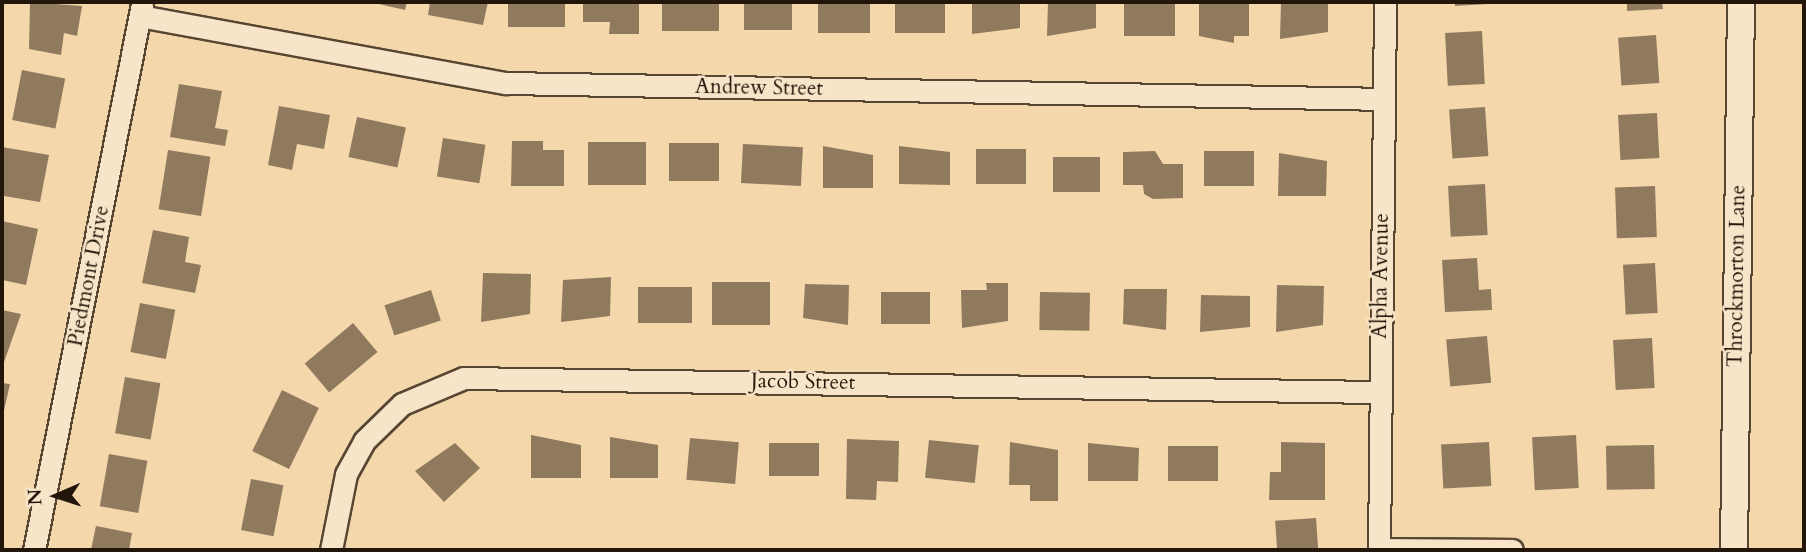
<!DOCTYPE html>
<style>
body{margin:0}
#map{position:relative;width:1806px;height:552px;overflow:hidden;background:#f5d7ac;font-family:Cardo,serif}
div>[style]{position:absolute}
[style*='--x']{left:calc(var(--x)*1px);top:calc(var(--y)*1px);width:calc(var(--w)*1px);rotate:calc(var(--a)*1deg)}
.building>*{inset:0;background:#907a5e;transform-origin:0 0}
.roads{filter:drop-shadow(2px 0 #574632) drop-shadow(-2px 0 #574632) drop-shadow(0 2px #574632) drop-shadow(0 -2px #574632)}
.minor>*{height:21px;margin:-10.5px;padding:0 10.5px;transform-origin:10.5px;border-radius:10.5px;background:#f8e5c9}
.tertiary>*{height:26px;margin:-13px;padding:0 13px;transform-origin:13px;border-radius:13px;background:#f8e5c9}
span{translate:-50% -50%;white-space:nowrap;text-align:center;line-height:1.15;-webkit-text-stroke:5px #f8e5c9;paint-order:stroke}
.street-label{font-size:21px;color:#221509}
.frame{position:absolute;inset:0;border:4px solid #221509;pointer-events:none}
.north{position:absolute;left:21px;top:461px;width:70px;height:70px;-webkit-text-stroke:5px #f8e5c9;paint-order:stroke;rotate:267deg;font-size:19px;font-weight:700;line-height:28px;text-align:center;color:#221509}
.north::after{content:'';display:block;margin:auto;width:24px;height:32px;background:#221509;clip-path:polygon(50% 0,100% 100%,50% 72%,0 100%)}
</style>
<div id="map">
<div class="building">
<i style="clip-path:polygon(30px 2px,82px 6px,77px 36px,64px 33px,61px 55px,29px 49px)"></i>
<i style="clip-path:polygon(370px 2px,407px 2px,405px 10px)"></i>
<i style="clip-path:polygon(430px 2px,488px 2px,483px 25px,428px 15px)"></i>
<i style="left:508px;top:2px;width:57px;height:25px"></i>
<i style="clip-path:polygon(583px 2px,639px 2px,639px 34px,609px 34px,610px 22px,583px 22px)"></i>
<i style="left:662px;top:2px;width:57px;height:29px"></i>
<i style="left:744px;top:2px;width:48px;height:28px"></i>
<i style="left:818px;top:2px;width:52px;height:31px"></i>
<i style="left:895px;top:2px;width:50px;height:31px"></i>
<i style="clip-path:polygon(972px 2px,1020px 2px,1020px 28px,972px 34px)"></i>
<i style="clip-path:polygon(1048px 2px,1096px 2px,1096px 28px,1047px 36px)"></i>
<i style="left:1124px;top:2px;width:51px;height:34px"></i>
<i style="clip-path:polygon(1199px 2px,1249px 2px,1249px 36px,1234px 36px,1234px 43px,1199px 36px)"></i>
<i style="clip-path:polygon(1281px 2px,1328px 2px,1328px 32px,1280px 39px)"></i>
<i style="clip-path:polygon(1455px 2px,1487px 2px,1488px 4px,1455px 6px)"></i>
<i style="clip-path:polygon(1627px 2px,1662px 2px,1663px 9px,1627px 11px)"></i>
<i style="left:1482px;top:31px;width:53px;height:37px;rotate:87deg"></i>
<i style="left:1656px;top:35px;width:48px;height:38px;rotate:86deg"></i>
<i style="left:22px;top:70px;width:44px;height:51px;rotate:11deg"></i>
<i style="clip-path:polygon(179px 84px,222px 91px,215px 128px,228px 130px,225px 146px,170px 137px)"></i>
<i style="clip-path:polygon(279px 106px,330px 115px,324px 149px,297px 144px,292px 170px,268px 165px)"></i>
<i style="left:1485px;top:107px;width:49px;height:36px;rotate:86deg"></i>
<i style="left:1657px;top:113px;width:45px;height:39px;rotate:87deg"></i>
<i style="left:357px;top:117px;width:50px;height:41px;rotate:12deg"></i>
<i style="left:443px;top:138px;width:43px;height:39px;rotate:9deg"></i>
<i style="clip-path:polygon(512px 141px,543px 141px,543px 150px,564px 150px,564px 186px,511px 186px)"></i>
<i style="left:588px;top:142px;width:58px;height:43px"></i>
<i style="left:669px;top:143px;width:50px;height:38px"></i>
<i style="left:743px;top:144px;width:60px;height:39px;rotate:3deg"></i>
<i style="clip-path:polygon(823px 146px,873px 155px,873px 188px,823px 188px)"></i>
<i style="clip-path:polygon(899px 146px,950px 152px,950px 185px,899px 184px)"></i>
<i style="clip-path:polygon(2px 147px,49px 155px,40px 202px,4px 196px)"></i>
<i style="left:976px;top:149px;width:50px;height:35px"></i>
<i style="left:168px;top:150px;width:43px;height:60px;rotate:9deg"></i>
<i style="clip-path:polygon(1155px 151px,1163px 164px,1183px 164px,1183px 198px,1153px 199px,1144px 194px,1143px 185px,1123px 185px,1123px 152px)"></i>
<i style="left:1254px;top:151px;width:35px;height:50px;rotate:90deg"></i>
<i style="clip-path:polygon(1279px 153px,1327px 161px,1326px 196px,1278px 196px)"></i>
<i style="left:1053px;top:157px;width:47px;height:35px"></i>
<i style="left:1485px;top:184px;width:51px;height:37px;rotate:87deg"></i>
<i style="left:1655px;top:186px;width:51px;height:40px;rotate:88deg"></i>
<i style="clip-path:polygon(2px 221px,38px 229px,26px 285px,2px 280px)"></i>
<i style="clip-path:polygon(153px 230px,189px 237px,185px 262px,201px 265px,195px 293px,142px 283px)"></i>
<i style="clip-path:polygon(1477px 258px,1479px 290px,1491px 289px,1492px 310px,1445px 312px,1442px 260px)"></i>
<i style="left:1655px;top:263px;width:50px;height:32px;rotate:87deg"></i>
<i style="clip-path:polygon(483px 273px,531px 274px,530px 314px,481px 322px)"></i>
<i style="clip-path:polygon(611px 277px,610px 316px,561px 322px,563px 280px)"></i>
<i style="left:712px;top:282px;width:58px;height:43px"></i>
<i style="clip-path:polygon(986px 283px,1008px 283px,1008px 321px,962px 328px,961px 290px,987px 290px)"></i>
<i style="clip-path:polygon(805px 284px,849px 285px,848px 325px,803px 318px)"></i>
<i style="clip-path:polygon(1277px 285px,1324px 286px,1323px 325px,1276px 332px)"></i>
<i style="left:638px;top:287px;width:54px;height:36px"></i>
<i style="clip-path:polygon(1124px 289px,1167px 289px,1166px 330px,1123px 324px)"></i>
<i style="left:431px;top:290px;width:32px;height:49px;rotate:72deg"></i>
<i style="left:881px;top:292px;width:49px;height:32px"></i>
<i style="left:1040px;top:292px;width:50px;height:38px;rotate:1deg"></i>
<i style="clip-path:polygon(1201px 295px,1250px 296px,1250px 327px,1200px 332px)"></i>
<i style="left:140px;top:303px;width:36px;height:50px;rotate:11deg"></i>
<i style="clip-path:polygon(2px 310px,21px 314px,3px 365px,2px 365px)"></i>
<i style="left:353px;top:323px;width:38px;height:63px;rotate:50deg"></i>
<i style="left:1487px;top:336px;width:47px;height:41px;rotate:85deg"></i>
<i style="left:1652px;top:338px;width:50px;height:39px;rotate:87deg"></i>
<i style="left:125px;top:377px;width:36px;height:57px;rotate:10deg"></i>
<i style="clip-path:polygon(2px 383px,10px 384px,3px 415px,2px 415px)"></i>
<i style="left:282px;top:390px;width:41px;height:68px;rotate:26deg"></i>
<i style="clip-path:polygon(531px 435px,581px 445px,581px 478px,531px 478px)"></i>
<i style="left:1576px;top:435px;width:53px;height:44px;rotate:87deg"></i>
<i style="clip-path:polygon(610px 437px,658px 445px,658px 478px,610px 478px)"></i>
<i style="left:690px;top:438px;width:49px;height:42px;rotate:5deg"></i>
<i style="clip-path:polygon(847px 439px,899px 441px,898px 482px,877px 481px,876px 500px,846px 499px)"></i>
<i style="left:929px;top:440px;width:50px;height:38px;rotate:6deg"></i>
<i style="clip-path:polygon(1010px 442px,1058px 450px,1058px 501px,1030px 501px,1030px 485px,1009px 485px)"></i>
<i style="clip-path:polygon(1281px 442px,1325px 443px,1325px 500px,1269px 500px,1270px 472px,1281px 472px)"></i>
<i style="left:1489px;top:442px;width:44px;height:48px;rotate:87deg"></i>
<i style="clip-path:polygon(455px 443px,480px 468px,444px 502px,415px 471px)"></i>
<i style="left:819px;top:443px;width:33px;height:50px;rotate:90deg"></i>
<i style="clip-path:polygon(1088px 443px,1139px 448px,1138px 481px,1088px 481px)"></i>
<i style="left:1654px;top:445px;width:44px;height:48px;rotate:89deg"></i>
<i style="left:1218px;top:446px;width:35px;height:50px;rotate:90deg"></i>
<i style="left:109px;top:454px;width:39px;height:53px;rotate:10deg"></i>
<i style="left:251px;top:479px;width:33px;height:52px;rotate:11deg"></i>
<i style="left:1316px;top:518px;width:32px;height:41px;rotate:86deg"></i>
<i style="clip-path:polygon(96px 526px,132px 533px,129px 550px,91px 550px)"></i>
</div>
<div class="roads">
<div class="minor">
<i style="--x:140;--y:16;--w:372;--a:10.4"></i>
<i style="--x:506;--y:83;--w:878;--a:1.04"></i>
<i style="--x:1379;--y:549;--w:133;--a:0.4"></i>
<i style="--x:34;--y:550;--w:557;--a:-78.81"></i>
<i style="--x:331;--y:550;--w:77;--a:-78.8"></i>
<i style="--x:346;--y:474;--w:38;--a:-61"></i>
<i style="--x:364;--y:441;--w:53;--a:-44.2"></i>
<i style="--x:402;--y:404;--w:67;--a:-22.8"></i>
<i style="--x:464;--y:378;--w:915;--a:0.88"></i>
<i style="--x:1379;--y:550;--w:548;--a:-89.37"></i>
</div>
<div class="tertiary">
<i style="--x:1734;--y:550;--w:548;--a:-89.27"></i>
</div>
</div>
<div class="street-label">
<span style="left:759px;top:88px;rotate:1deg">Andrew Street</span>
<span style="left:89px;top:276px;rotate:-79deg">Piedmont Drive</span>
<span style="left:1381px;top:276px;rotate:-89deg">Alpha Avenue</span>
<span style="left:1737px;top:276px;rotate:-89deg">Throckmorton Lane</span>
<span style="left:803px;top:382px;rotate:1deg">Jacob Street</span>
</div>
<div class="frame"></div>
<div class="north">N</div>
</div>
